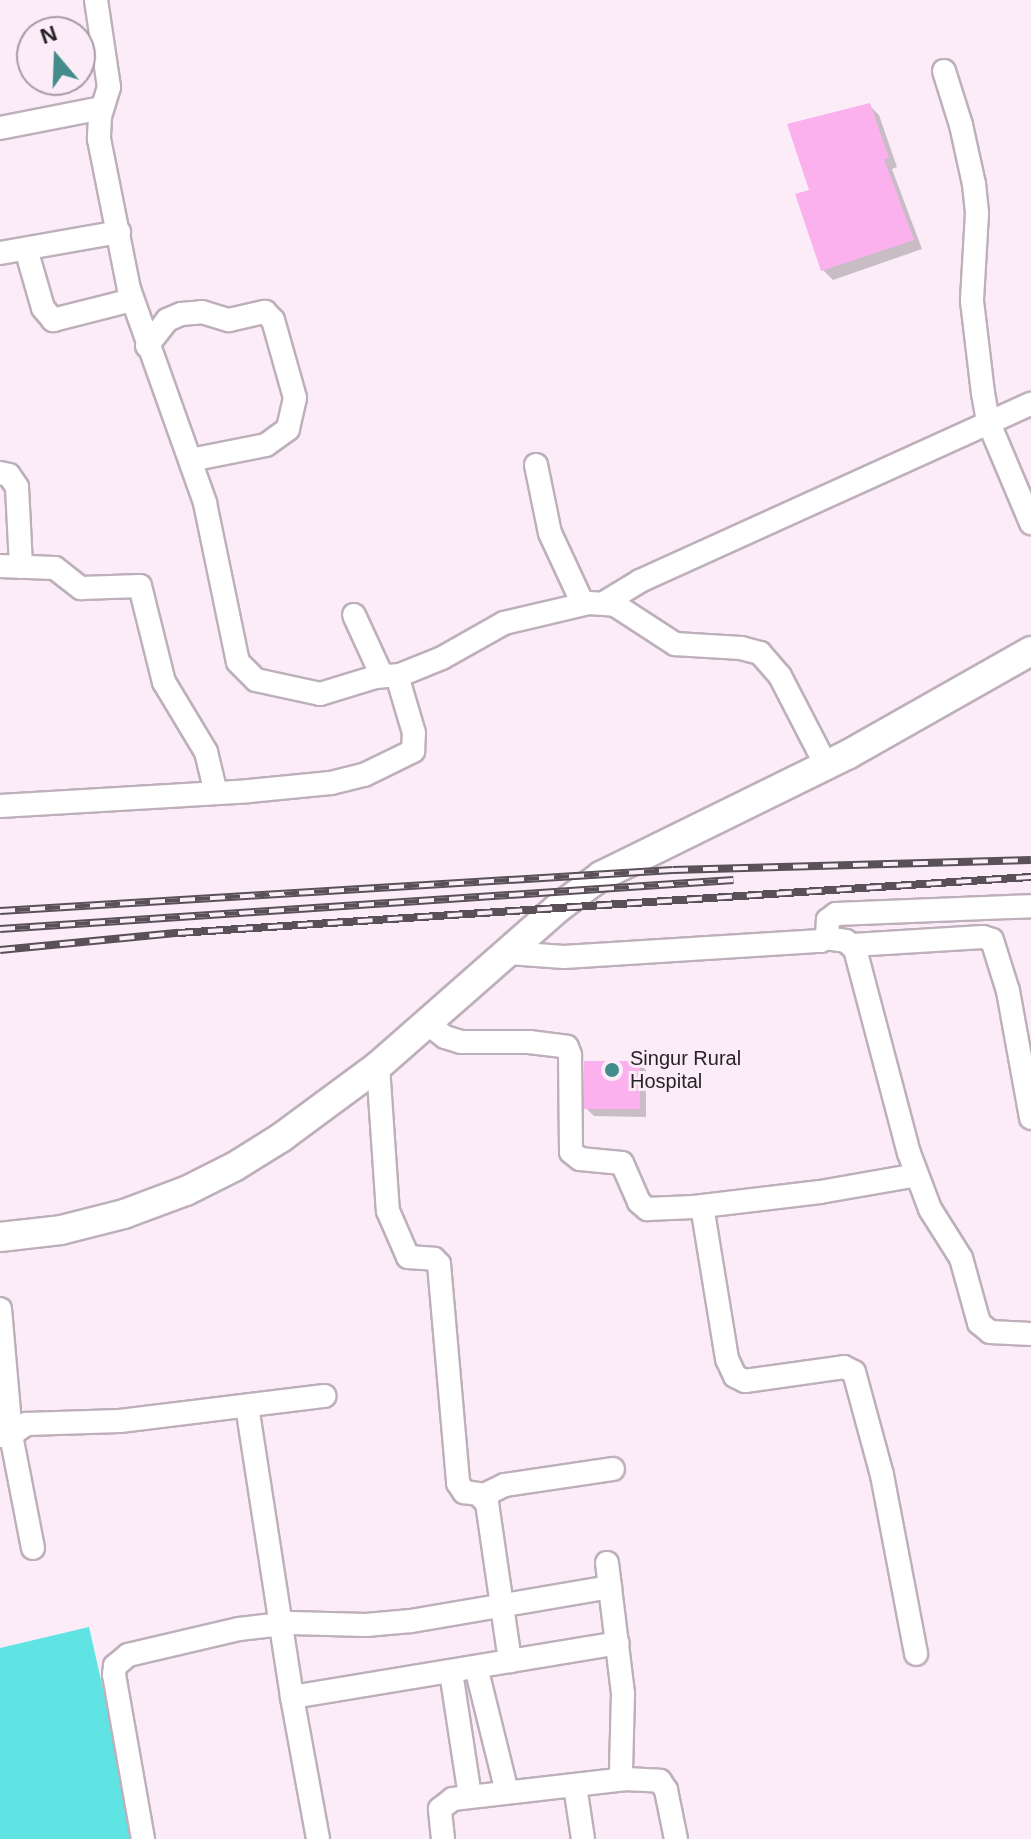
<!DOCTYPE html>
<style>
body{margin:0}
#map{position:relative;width:1031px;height:1839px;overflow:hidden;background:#fbecf7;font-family:Arial,sans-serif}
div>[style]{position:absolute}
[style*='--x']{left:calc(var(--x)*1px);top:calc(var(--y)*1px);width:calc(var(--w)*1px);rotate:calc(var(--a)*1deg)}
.water>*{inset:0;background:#60e4e3}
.shadow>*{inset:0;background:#0003}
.building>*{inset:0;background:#fbb1ee;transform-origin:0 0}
.roads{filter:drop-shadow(2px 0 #beb0bb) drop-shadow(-2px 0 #beb0bb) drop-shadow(0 2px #beb0bb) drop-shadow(0 -2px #beb0bb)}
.minor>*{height:22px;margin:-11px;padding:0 11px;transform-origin:11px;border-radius:11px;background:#fff}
.major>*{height:28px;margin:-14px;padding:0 14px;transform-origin:14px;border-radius:14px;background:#fff}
.rail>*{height:8px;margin-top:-4px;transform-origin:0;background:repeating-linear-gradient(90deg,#fbecf7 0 15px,#595157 0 30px);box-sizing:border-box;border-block:2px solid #595157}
.dots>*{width:22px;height:22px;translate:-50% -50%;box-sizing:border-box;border:4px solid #fbecf7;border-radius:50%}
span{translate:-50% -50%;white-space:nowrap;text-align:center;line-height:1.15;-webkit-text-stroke:6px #fbecf7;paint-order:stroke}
.poi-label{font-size:20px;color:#282227}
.left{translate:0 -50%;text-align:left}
.north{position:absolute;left:16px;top:16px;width:80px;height:80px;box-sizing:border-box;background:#fbecf7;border:2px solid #a79ba4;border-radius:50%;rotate:341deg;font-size:22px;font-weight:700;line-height:32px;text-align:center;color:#282227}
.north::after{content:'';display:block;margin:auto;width:28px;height:36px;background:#448c8b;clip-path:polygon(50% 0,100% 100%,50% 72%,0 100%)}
</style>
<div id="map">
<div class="water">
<i style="clip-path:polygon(89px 1627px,137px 1839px,0 1839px,0 1648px)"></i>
</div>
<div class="shadow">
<i style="clip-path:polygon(869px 105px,879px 115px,897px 167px,892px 169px,922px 249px,833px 280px,823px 270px,812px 191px)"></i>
<i style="clip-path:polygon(639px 1063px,646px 1070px,646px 1117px,594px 1116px,587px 1109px)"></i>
</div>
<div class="building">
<i style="clip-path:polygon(870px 103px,889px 158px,884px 159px,914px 240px,821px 271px,795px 194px,809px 190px,787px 124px)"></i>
<i style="left:584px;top:1061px;width:56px;height:48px"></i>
</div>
<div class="roads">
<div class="minor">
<i style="--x:96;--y:0;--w:88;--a:81.5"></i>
<i style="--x:109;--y:87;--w:31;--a:107"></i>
<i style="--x:100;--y:117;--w:22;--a:93"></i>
<i style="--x:99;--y:139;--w:153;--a:78.7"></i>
<i style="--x:129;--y:289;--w:227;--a:70.4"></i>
<i style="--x:205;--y:503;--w:162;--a:78.3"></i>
<i style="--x:238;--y:662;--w:25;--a:45"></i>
<i style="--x:256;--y:680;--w:66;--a:12.3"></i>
<i style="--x:320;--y:694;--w:59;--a:-16.9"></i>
<i style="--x:376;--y:677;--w:24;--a:-5"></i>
<i style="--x:944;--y:71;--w:57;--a:72.5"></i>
<i style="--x:961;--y:125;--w:60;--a:77.6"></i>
<i style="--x:974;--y:184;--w:29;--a:84"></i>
<i style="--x:977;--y:213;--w:88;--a:93.3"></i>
<i style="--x:972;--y:301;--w:93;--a:83.2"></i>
<i style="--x:983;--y:393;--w:28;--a:80"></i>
<i style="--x:988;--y:421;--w:111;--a:67.1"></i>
<i style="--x:0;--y:128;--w:104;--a:-11.1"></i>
<i style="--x:26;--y:249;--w:61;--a:73.9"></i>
<i style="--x:43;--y:308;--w:16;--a:50"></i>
<i style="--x:53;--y:320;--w:81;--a:-14.2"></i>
<i style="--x:0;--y:253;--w:121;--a:-10"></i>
<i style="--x:147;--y:346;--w:33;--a:-52"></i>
<i style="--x:167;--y:320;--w:15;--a:-23"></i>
<i style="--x:181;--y:314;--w:21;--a:-5"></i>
<i style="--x:202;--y:312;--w:28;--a:17"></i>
<i style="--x:229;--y:320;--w:37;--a:-13"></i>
<i style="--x:265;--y:312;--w:11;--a:45"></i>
<i style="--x:273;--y:320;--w:81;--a:74.2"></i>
<i style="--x:295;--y:398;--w:32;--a:103"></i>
<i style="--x:288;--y:429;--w:27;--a:144"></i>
<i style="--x:266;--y:445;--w:77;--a:168.8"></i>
<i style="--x:536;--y:465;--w:69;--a:78.4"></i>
<i style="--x:550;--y:533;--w:78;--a:65.1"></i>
<i style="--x:0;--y:473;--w:9;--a:13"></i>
<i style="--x:9;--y:475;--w:14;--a:56"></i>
<i style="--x:17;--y:487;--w:80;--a:87.1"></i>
<i style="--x:0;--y:566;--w:55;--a:2.1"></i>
<i style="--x:55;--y:568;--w:33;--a:38"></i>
<i style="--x:81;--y:588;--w:59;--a:-1.9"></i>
<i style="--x:140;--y:586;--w:99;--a:76"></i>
<i style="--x:164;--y:682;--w:82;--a:59"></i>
<i style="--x:206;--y:752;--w:42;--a:76.3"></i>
<i style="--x:604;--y:603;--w:42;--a:-31.4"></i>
<i style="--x:640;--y:581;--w:429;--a:-24.4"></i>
<i style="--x:354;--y:615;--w:67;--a:65.3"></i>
<i style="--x:0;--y:806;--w:249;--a:-3.4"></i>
<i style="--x:249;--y:791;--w:82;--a:-5.6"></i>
<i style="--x:331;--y:783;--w:34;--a:-14"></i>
<i style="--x:364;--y:775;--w:55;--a:-26.1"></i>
<i style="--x:413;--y:751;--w:18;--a:-87"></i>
<i style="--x:414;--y:733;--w:56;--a:-106.5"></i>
<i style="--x:398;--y:679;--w:4;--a:-63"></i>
<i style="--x:400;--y:675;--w:45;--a:-22"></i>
<i style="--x:442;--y:658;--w:71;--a:-29.4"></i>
<i style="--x:504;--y:623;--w:87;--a:-13.2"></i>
<i style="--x:589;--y:603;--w:26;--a:4"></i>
<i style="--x:615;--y:605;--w:72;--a:33"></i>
<i style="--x:675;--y:644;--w:66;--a:3.5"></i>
<i style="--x:741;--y:648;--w:20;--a:15"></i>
<i style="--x:760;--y:653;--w:30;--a:49"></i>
<i style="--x:780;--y:676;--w:100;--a:62.7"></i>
<i style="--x:825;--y:938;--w:21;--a:8"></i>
<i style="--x:846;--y:941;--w:12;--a:42"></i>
<i style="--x:855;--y:949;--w:211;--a:75.2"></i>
<i style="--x:909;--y:1153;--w:60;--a:69.4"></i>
<i style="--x:930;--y:1209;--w:58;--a:57.7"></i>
<i style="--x:961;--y:1258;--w:67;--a:74.5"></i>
<i style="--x:979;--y:1323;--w:14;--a:39"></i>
<i style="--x:990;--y:1332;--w:41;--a:2.8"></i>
<i style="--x:853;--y:945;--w:130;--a:-3.5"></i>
<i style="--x:983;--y:937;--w:9;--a:18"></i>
<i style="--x:992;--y:940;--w:53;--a:72.6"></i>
<i style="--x:1008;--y:991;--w:129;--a:79.7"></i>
<i style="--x:509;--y:953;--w:55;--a:4.2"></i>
<i style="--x:564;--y:957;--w:257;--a:-3.6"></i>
<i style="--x:821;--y:941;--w:7;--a:-34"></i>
<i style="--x:827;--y:937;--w:17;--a:-87"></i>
<i style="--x:828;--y:920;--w:10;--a:-37"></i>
<i style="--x:836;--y:914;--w:195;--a:-2.3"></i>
<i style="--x:427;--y:1023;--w:23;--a:38"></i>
<i style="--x:445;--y:1037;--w:17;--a:17"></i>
<i style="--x:461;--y:1042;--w:68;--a:0"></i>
<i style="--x:529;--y:1042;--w:38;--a:7"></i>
<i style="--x:567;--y:1047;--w:9;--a:69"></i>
<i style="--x:570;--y:1055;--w:97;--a:89.4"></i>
<i style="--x:571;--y:1152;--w:11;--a:38"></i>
<i style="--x:580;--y:1159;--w:42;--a:5.4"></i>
<i style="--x:622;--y:1163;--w:43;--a:66.4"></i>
<i style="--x:639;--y:1202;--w:11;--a:41"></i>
<i style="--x:647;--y:1209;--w:47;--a:-2.4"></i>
<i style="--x:694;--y:1207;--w:127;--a:-6.8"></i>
<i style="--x:820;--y:1192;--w:98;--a:-9.9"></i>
<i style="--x:378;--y:1066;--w:145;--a:86.1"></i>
<i style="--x:388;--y:1211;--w:50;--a:66.5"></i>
<i style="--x:408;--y:1257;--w:26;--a:4"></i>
<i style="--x:434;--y:1259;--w:7;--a:45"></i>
<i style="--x:439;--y:1264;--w:220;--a:85"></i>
<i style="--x:458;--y:1483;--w:11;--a:56"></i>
<i style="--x:464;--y:1492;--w:14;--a:8"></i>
<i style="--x:478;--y:1494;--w:13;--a:45"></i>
<i style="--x:487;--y:1503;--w:160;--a:81.7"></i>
<i style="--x:702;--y:1206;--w:155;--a:80.7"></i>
<i style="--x:727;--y:1359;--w:19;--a:65"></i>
<i style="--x:735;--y:1376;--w:11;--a:27"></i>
<i style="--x:745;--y:1381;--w:100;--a:-8"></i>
<i style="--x:844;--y:1367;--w:11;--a:27"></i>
<i style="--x:854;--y:1372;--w:107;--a:74.8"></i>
<i style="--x:882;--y:1475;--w:182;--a:79.2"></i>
<i style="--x:0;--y:1309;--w:126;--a:85"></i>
<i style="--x:11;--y:1435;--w:115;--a:79"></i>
<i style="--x:247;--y:1406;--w:294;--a:81.2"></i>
<i style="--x:292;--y:1697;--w:144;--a:79.6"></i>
<i style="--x:0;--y:1436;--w:11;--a:-5"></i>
<i style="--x:11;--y:1435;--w:19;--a:-36"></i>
<i style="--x:26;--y:1424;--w:94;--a:-1.8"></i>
<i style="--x:120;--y:1421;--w:206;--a:-7"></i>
<i style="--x:482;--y:1496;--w:25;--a:-26"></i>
<i style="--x:505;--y:1485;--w:109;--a:-8.4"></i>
<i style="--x:607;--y:1563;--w:132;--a:83"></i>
<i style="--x:623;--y:1694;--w:78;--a:91.5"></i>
<i style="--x:621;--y:1772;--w:9;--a:54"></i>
<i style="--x:626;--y:1779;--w:34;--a:3"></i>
<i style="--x:660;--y:1781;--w:11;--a:56"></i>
<i style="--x:666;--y:1790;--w:50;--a:78.5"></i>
<i style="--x:476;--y:1667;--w:129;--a:76.1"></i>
<i style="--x:451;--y:1672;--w:125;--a:81.3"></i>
<i style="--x:292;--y:1697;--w:330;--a:-9.4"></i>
<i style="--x:575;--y:1786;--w:54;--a:81.4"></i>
<i style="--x:143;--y:1839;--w:167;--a:-100"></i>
<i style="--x:114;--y:1675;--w:9;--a:-84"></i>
<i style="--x:115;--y:1666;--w:17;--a:-40"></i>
<i style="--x:128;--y:1655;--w:114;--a:-13.2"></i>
<i style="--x:239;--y:1629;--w:52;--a:-6.6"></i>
<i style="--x:291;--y:1623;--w:75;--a:1.5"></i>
<i style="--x:366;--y:1625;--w:45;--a:-5.1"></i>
<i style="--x:411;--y:1621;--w:202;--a:-9.7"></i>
<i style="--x:443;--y:1839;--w:30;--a:-96"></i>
<i style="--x:440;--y:1809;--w:16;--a:-38"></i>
<i style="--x:453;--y:1799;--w:174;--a:-6.6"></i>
</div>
<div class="major">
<i style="--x:0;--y:1237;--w:61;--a:-6.5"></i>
<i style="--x:61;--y:1230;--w:65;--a:-14.3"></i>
<i style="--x:124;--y:1214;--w:66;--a:-20.4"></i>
<i style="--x:186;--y:1191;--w:54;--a:-26.6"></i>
<i style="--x:234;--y:1167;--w:57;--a:-32"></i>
<i style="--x:282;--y:1137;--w:119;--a:-36.5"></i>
<i style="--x:378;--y:1066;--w:240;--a:-41.3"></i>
<i style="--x:558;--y:908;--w:54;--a:-36.7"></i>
<i style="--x:601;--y:876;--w:276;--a:-26.2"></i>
<i style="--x:849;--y:754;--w:209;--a:-29.5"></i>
</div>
</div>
<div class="rail">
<i style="--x:0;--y:911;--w:674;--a:-3.49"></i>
<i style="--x:673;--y:870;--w:358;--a:-1.6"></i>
<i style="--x:0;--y:929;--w:735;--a:-3.82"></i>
<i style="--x:0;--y:950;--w:179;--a:-5.5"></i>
<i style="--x:178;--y:933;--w:855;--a:-3.76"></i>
</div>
<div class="dots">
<i style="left:612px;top:1070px;background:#448c8b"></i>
</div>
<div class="poi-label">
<span class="left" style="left:630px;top:1070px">Singur Rural<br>Hospital</span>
</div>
<div class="north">N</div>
</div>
